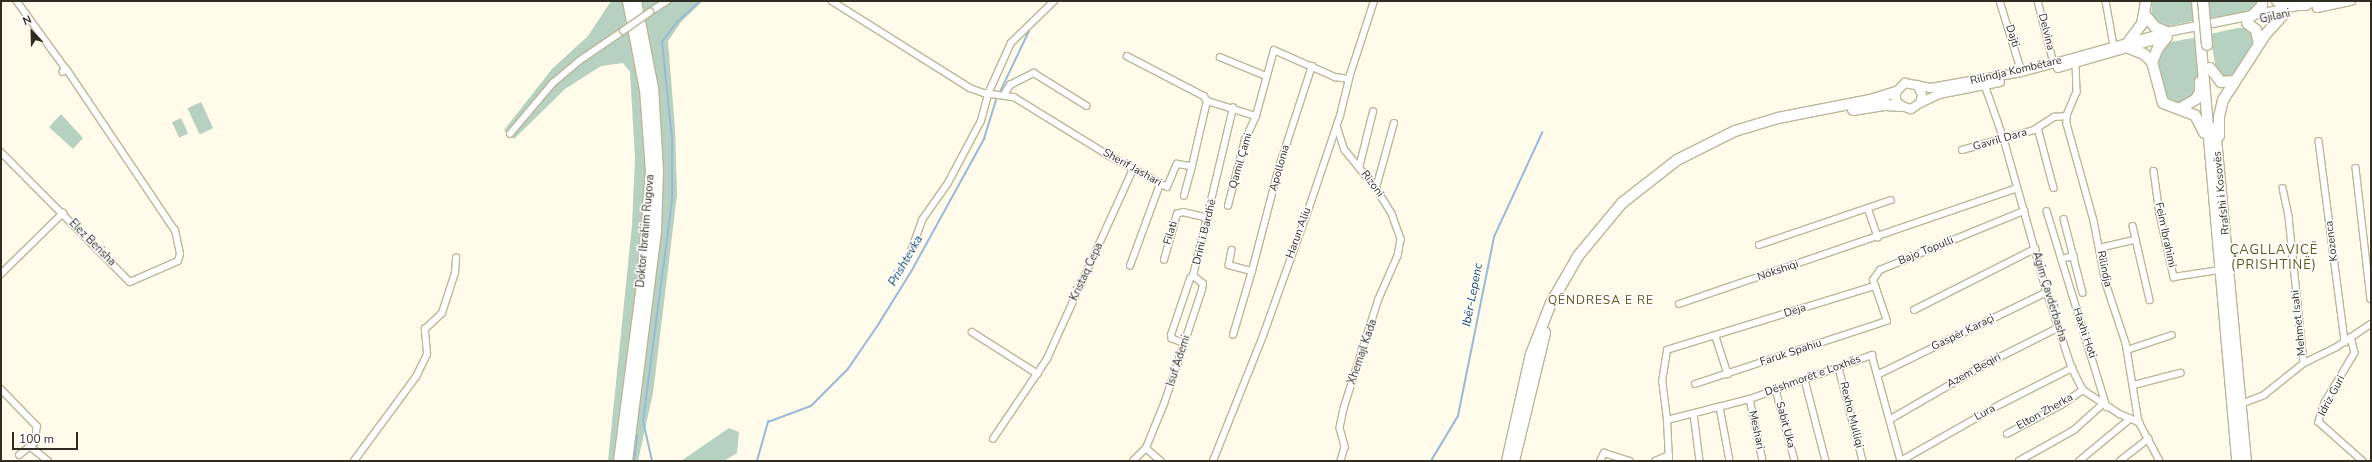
<!DOCTYPE html>
<meta charset="utf-8">
<style>
body{margin:0}
#map{position:relative;width:2372px;height:462px;overflow:hidden;background:#fffbea;font-family:"Nunito Sans",sans-serif}
div>[style]{position:absolute}
[style*='--x']{left:calc(var(--x)*1px);top:calc(var(--y)*1px);width:calc(var(--w)*1px);rotate:calc(var(--a)*1deg)}
.green>*{inset:0;background:#b6d1c0;transform-origin:0 0}
.stream>*{height:1.5px;margin:-0.75px;padding:0 0.75px;transform-origin:0.75px;border-radius:0.75px;background:#98b9d8}
.roads{filter:drop-shadow(1px 0 #bbb69a) drop-shadow(-1px 0 #bbb69a) drop-shadow(0 1px #bbb69a) drop-shadow(0 -1px #bbb69a)}
.street>*{height:5.5px;margin:-2.75px;padding:0 2.75px;transform-origin:2.75px;border-radius:2.75px;background:#fff}
.primary>*{height:8px;margin:-4px;padding:0 4px;transform-origin:4px;border-radius:4px;background:#fff}
.highway>*{height:10px;margin:-5px;padding:0 5px;transform-origin:5px;border-radius:5px;background:#fff}
.bridges{filter:drop-shadow(1px 0 #bbb69a) drop-shadow(-1px 0 #bbb69a) drop-shadow(0 1px #bbb69a) drop-shadow(0 -1px #bbb69a)}
.street-bridge>*{height:5.5px;margin:-2.75px;padding:0 2.75px;transform-origin:2.75px;border-radius:2.75px;background:#fff}
.highway-bridge>*{height:10px;margin:-5px;padding:0 5px;transform-origin:5px;border-radius:5px;background:#fff}
span{translate:-50% -50%;white-space:nowrap;text-align:center;line-height:1.15;-webkit-text-stroke:3px #fff;paint-order:stroke}
.street-label{font-size:11px;color:#2f2d22}
.water-label{font-size:12px;color:#0e426a;font-style:italic}
.neighbourhood-label{font-size:12px;color:#625519;letter-spacing:1px}
.quarter-label{font-size:13px;color:#625519;letter-spacing:1px}
.frame{position:absolute;inset:0;border:2px solid #2f2d22;pointer-events:none}
.north{position:absolute;left:12px;top:12px;width:40px;height:40px;-webkit-text-stroke:3px #fff;paint-order:stroke;rotate:337deg;font-size:11px;font-weight:700;line-height:16px;text-align:center;color:#2f2d22}
.north::after{content:'';display:block;margin:auto;width:14px;height:18px;background:#2f2d22;clip-path:polygon(50% 0,100% 100%,50% 72%,0 100%)}
.scale{position:absolute;left:12px;top:432px;width:66px;height:18px;box-sizing:border-box;border:2px solid #2f2d22;border-top:0;padding-left:5px;font-size:12px;line-height:14px;white-space:nowrap;color:#2f2d22;-webkit-text-stroke:3px #fff;paint-order:stroke}
</style>
<div id="map">
<div class="green">
<i style="clip-path:polygon(611px 1px,703px 1px,681px 22px,668px 41px,675px 128px,677px 195px,653px 393px,638px 461px,608px 461px,632px 225px,635px 158px,630px 72px,623px 63px,601px 66px,565px 89px,514px 139px,504px 130px,552px 69px,588px 36px)"></i>
<i style="clip-path:polygon(2152px 1px,2193px 1px,2193px 21px,2164px 27px,2151px 20px)"></i>
<i style="clip-path:polygon(2207px 1px,2258px 1px,2259px 2px,2250px 13px,2208px 20px)"></i>
<i style="clip-path:polygon(2237px 28px,2252px 28px,2255px 42px,2233px 79px,2217px 76px,2210px 34px)"></i>
<i style="clip-path:polygon(2192px 38px,2197px 38px,2199px 92px,2180px 105px,2166px 99px,2155px 59px,2166px 43px)"></i>
<i style="left:201px;top:102px;width:29px;height:15px;rotate:65deg"></i>
<i style="clip-path:polygon(61px 114px,83px 138px,73px 149px,49px 127px)"></i>
<i style="left:181px;top:118px;width:17px;height:10px;rotate:65deg"></i>
<i style="clip-path:polygon(729px 428px,739px 432px,737px 453px,724px 461px,681px 461px)"></i>
</div>
<div class="stream">
<i style="--x:999;--y:94;--w:70;--a:-64.5"></i>
<i style="--x:634;--y:461;--w:26;--a:-83"></i>
<i style="--x:652;--y:461;--w:41;--a:-102.7"></i>
<i style="--x:643;--y:421;--w:221;--a:-82.5"></i>
<i style="--x:672;--y:202;--w:62;--a:-90"></i>
<i style="--x:672;--y:140;--w:99;--a:-95.8"></i>
<i style="--x:662;--y:42;--w:25;--a:-53"></i>
<i style="--x:677;--y:22;--w:31;--a:-42"></i>
<i style="--x:757;--y:461;--w:41;--a:-74.2"></i>
<i style="--x:768;--y:422;--w:46;--a:-20.4"></i>
<i style="--x:811;--y:406;--w:52;--a:-45"></i>
<i style="--x:848;--y:369;--w:53;--a:-55.7"></i>
<i style="--x:878;--y:325;--w:62;--a:-58.1"></i>
<i style="--x:911;--y:272;--w:152;--a:-61.2"></i>
<i style="--x:984;--y:139;--w:44;--a:-72.8"></i>
<i style="--x:1431;--y:461;--w:52;--a:-59"></i>
<i style="--x:1458;--y:416;--w:183;--a:-78.6"></i>
<i style="--x:1494;--y:237;--w:115;--a:-65.2"></i>
</div>
<div class="roads">
<div class="street">
<i style="--x:17;--y:1;--w:84;--a:54.2"></i>
<i style="--x:66;--y:69;--w:4;--a:135"></i>
<i style="--x:832;--y:1;--w:163;--a:32.2"></i>
<i style="--x:970;--y:88;--w:15;--a:20"></i>
<i style="--x:984;--y:93;--w:30;--a:8"></i>
<i style="--x:1014;--y:97;--w:113;--a:31.6"></i>
<i style="--x:1110;--y:156;--w:65;--a:28.5"></i>
<i style="--x:1167;--y:187;--w:25;--a:-67"></i>
<i style="--x:1177;--y:164;--w:15;--a:8"></i>
<i style="--x:1192;--y:166;--w:67;--a:-77"></i>
<i style="--x:1207;--y:101;--w:51;--a:17"></i>
<i style="--x:1256;--y:116;--w:68;--a:-74.7"></i>
<i style="--x:1274;--y:50;--w:67;--a:23.9"></i>
<i style="--x:1335;--y:77;--w:14;--a:8"></i>
<i style="--x:2000;--y:1;--w:74;--a:72.8"></i>
<i style="--x:2038;--y:1;--w:65;--a:75.7"></i>
<i style="--x:2106;--y:1;--w:46;--a:79.9"></i>
<i style="--x:650;--y:12;--w:20;--a:-33"></i>
<i style="--x:1127;--y:56;--w:87;--a:27.5"></i>
<i style="--x:1204;--y:96;--w:6;--a:59"></i>
<i style="--x:1220;--y:57;--w:50;--a:22.4"></i>
<i style="--x:2076;--y:63;--w:29;--a:88"></i>
<i style="--x:2077;--y:92;--w:26;--a:113"></i>
<i style="--x:2067;--y:116;--w:8;--a:90"></i>
<i style="--x:2067;--y:124;--w:101;--a:74.4"></i>
<i style="--x:2094;--y:221;--w:63;--a:79"></i>
<i style="--x:2106;--y:283;--w:63;--a:71.6"></i>
<i style="--x:2126;--y:343;--w:80;--a:80.7"></i>
<i style="--x:2139;--y:422;--w:44;--a:61.7"></i>
<i style="--x:1985;--y:85;--w:57;--a:70.6"></i>
<i style="--x:2004;--y:139;--w:159;--a:74.3"></i>
<i style="--x:2047;--y:292;--w:80;--a:71.8"></i>
<i style="--x:2072;--y:368;--w:25;--a:63"></i>
<i style="--x:2083;--y:390;--w:44;--a:33"></i>
<i style="--x:2120;--y:414;--w:21;--a:23"></i>
<i style="--x:1004;--y:95;--w:12;--a:-59"></i>
<i style="--x:1010;--y:85;--w:27;--a:-27"></i>
<i style="--x:1034;--y:73;--w:62;--a:31.9"></i>
<i style="--x:1337;--y:126;--w:25;--a:72"></i>
<i style="--x:1345;--y:150;--w:49;--a:50.8"></i>
<i style="--x:1376;--y:188;--w:31;--a:58"></i>
<i style="--x:1392;--y:214;--w:27;--a:70"></i>
<i style="--x:1401;--y:239;--w:17;--a:100"></i>
<i style="--x:1398;--y:256;--w:47;--a:113.8"></i>
<i style="--x:1379;--y:299;--w:115;--a:107.7"></i>
<i style="--x:1344;--y:409;--w:19;--a:102"></i>
<i style="--x:1340;--y:428;--w:20;--a:75"></i>
<i style="--x:1345;--y:447;--w:15;--a:106"></i>
<i style="--x:2038;--y:128;--w:62;--a:75.1"></i>
<i style="--x:510;--y:134;--w:67;--a:-49.9"></i>
<i style="--x:553;--y:83;--w:34;--a:-40"></i>
<i style="--x:579;--y:61;--w:53;--a:-34.3"></i>
<i style="--x:2319;--y:141;--w:203;--a:82.6"></i>
<i style="--x:1962;--y:150;--w:75;--a:-15.5"></i>
<i style="--x:2034;--y:130;--w:24;--a:-33"></i>
<i style="--x:2054;--y:117;--w:13;--a:-4"></i>
<i style="--x:1;--y:152;--w:183;--a:45.2"></i>
<i style="--x:130;--y:282;--w:52;--a:-23.6"></i>
<i style="--x:178;--y:261;--w:7;--a:-74"></i>
<i style="--x:180;--y:254;--w:24;--a:-102"></i>
<i style="--x:175;--y:231;--w:195;--a:-123.9"></i>
<i style="--x:1359;--y:168;--w:58;--a:-76"></i>
<i style="--x:2356;--y:168;--w:132;--a:83.5"></i>
<i style="--x:2154;--y:171;--w:43;--a:82.1"></i>
<i style="--x:2160;--y:214;--w:65;--a:77.5"></i>
<i style="--x:2174;--y:277;--w:46;--a:-8.8"></i>
<i style="--x:1376;--y:188;--w:67;--a:-74.5"></i>
<i style="--x:2283;--y:188;--w:30;--a:78"></i>
<i style="--x:2289;--y:217;--w:147;--a:84.1"></i>
<i style="--x:1184;--y:196;--w:31;--a:-75"></i>
<i style="--x:1228;--y:206;--w:68;--a:-75.6"></i>
<i style="--x:1245;--y:140;--w:26;--a:-65"></i>
<i style="--x:1868;--y:208;--w:31;--a:71"></i>
<i style="--x:2047;--y:211;--w:205;--a:73"></i>
<i style="--x:2064;--y:219;--w:76;--a:75.6"></i>
<i style="--x:2133;--y:226;--w:76;--a:77.1"></i>
<i style="--x:1759;--y:245;--w:139;--a:-18.8"></i>
<i style="--x:2099;--y:248;--w:37;--a:-13"></i>
<i style="--x:1232;--y:250;--w:15;--a:101"></i>
<i style="--x:1229;--y:265;--w:24;--a:15"></i>
<i style="--x:1252;--y:271;--w:107;--a:-75.4"></i>
<i style="--x:1279;--y:167;--w:106;--a:-71.9"></i>
<i style="--x:911;--y:251;--w:33;--a:-70"></i>
<i style="--x:922;--y:220;--w:45;--a:-54.9"></i>
<i style="--x:948;--y:183;--w:70;--a:-62"></i>
<i style="--x:981;--y:121;--w:28;--a:-75"></i>
<i style="--x:988;--y:94;--w:56;--a:-65.7"></i>
<i style="--x:1011;--y:43;--w:60;--a:-44.3"></i>
<i style="--x:2061;--y:259;--w:13;--a:-13"></i>
<i style="--x:1164;--y:260;--w:48;--a:-74.2"></i>
<i style="--x:1177;--y:214;--w:6;--a:-18"></i>
<i style="--x:1183;--y:212;--w:26;--a:13"></i>
<i style="--x:1130;--y:266;--w:87;--a:-69.9"></i>
<i style="--x:1;--y:274;--w:87;--a:-44.5"></i>
<i style="--x:1679;--y:304;--w:357;--a:-18.9"></i>
<i style="--x:1914;--y:310;--w:136;--a:-26.8"></i>
<i style="--x:972;--y:332;--w:78;--a:32.5"></i>
<i style="--x:1233;--y:335;--w:67;--a:-73.5"></i>
<i style="--x:1716;--y:337;--w:39;--a:72"></i>
<i style="--x:2351;--y:337;--w:16;--a:76"></i>
<i style="--x:2355;--y:353;--w:58;--a:121"></i>
<i style="--x:2325;--y:403;--w:20;--a:108"></i>
<i style="--x:2319;--y:422;--w:59;--a:41.6"></i>
<i style="--x:1185;--y:344;--w:14;--a:-159"></i>
<i style="--x:1172;--y:339;--w:4;--a:-104"></i>
<i style="--x:1171;--y:335;--w:59;--a:-71.3"></i>
<i style="--x:1190;--y:279;--w:4;--a:-45"></i>
<i style="--x:1193;--y:276;--w:173;--a:-76.6"></i>
<i style="--x:2127;--y:350;--w:47;--a:-18.4"></i>
<i style="--x:1839;--y:368;--w:96;--a:75.5"></i>
<i style="--x:1879;--y:374;--w:187;--a:-26"></i>
<i style="--x:1805;--y:380;--w:84;--a:75.5"></i>
<i style="--x:1695;--y:384;--w:202;--a:-18.2"></i>
<i style="--x:1887;--y:321;--w:43;--a:-108.9"></i>
<i style="--x:1873;--y:280;--w:12;--a:-55"></i>
<i style="--x:1880;--y:270;--w:156;--a:-22.3"></i>
<i style="--x:2134;--y:385;--w:48;--a:-14.6"></i>
<i style="--x:1;--y:389;--w:52;--a:45.8"></i>
<i style="--x:37;--y:426;--w:16;--a:94"></i>
<i style="--x:36;--y:442;--w:21;--a:141"></i>
<i style="--x:1776;--y:390;--w:73;--a:75"></i>
<i style="--x:1750;--y:399;--w:63;--a:78.2"></i>
<i style="--x:2241;--y:404;--w:25;--a:-21"></i>
<i style="--x:2264;--y:395;--w:51;--a:-38.7"></i>
<i style="--x:2304;--y:363;--w:34;--a:-26"></i>
<i style="--x:2335;--y:348;--w:43;--a:-33.7"></i>
<i style="--x:1720;--y:407;--w:55;--a:79.5"></i>
<i style="--x:1694;--y:414;--w:47;--a:82.7"></i>
<i style="--x:1891;--y:419;--w:110;--a:-30.1"></i>
<i style="--x:1986;--y:364;--w:80;--a:-26.6"></i>
<i style="--x:1667;--y:420;--w:38;--a:-97"></i>
<i style="--x:1662;--y:382;--w:32;--a:-81"></i>
<i style="--x:1667;--y:350;--w:218;--a:-17.1"></i>
<i style="--x:2007;--y:434;--w:61;--a:-28.2"></i>
<i style="--x:2061;--y:405;--w:27;--a:-34"></i>
<i style="--x:993;--y:439;--w:97;--a:-56"></i>
<i style="--x:1047;--y:359;--w:209;--a:-65.6"></i>
<i style="--x:31;--y:447;--w:22;--a:39"></i>
<i style="--x:1146;--y:448;--w:48;--a:-67.8"></i>
<i style="--x:1164;--y:404;--w:120;--a:-71.6"></i>
<i style="--x:1202;--y:290;--w:6;--a:-81"></i>
<i style="--x:1203;--y:284;--w:13;--a:-141"></i>
<i style="--x:1146;--y:448;--w:20;--a:41"></i>
<i style="--x:354;--y:461;--w:104;--a:-53.6"></i>
<i style="--x:416;--y:377;--w:25;--a:-64"></i>
<i style="--x:427;--y:354;--w:25;--a:-95"></i>
<i style="--x:425;--y:329;--w:23;--a:-43"></i>
<i style="--x:442;--y:313;--w:42;--a:-72"></i>
<i style="--x:455;--y:273;--w:15;--a:-86"></i>
<i style="--x:1133;--y:461;--w:18;--a:-45"></i>
<i style="--x:1213;--y:461;--w:135;--a:-68.2"></i>
<i style="--x:1263;--y:336;--w:142;--a:-70.3"></i>
<i style="--x:1311;--y:202;--w:91;--a:-71.4"></i>
<i style="--x:1340;--y:116;--w:42;--a:-76.3"></i>
<i style="--x:1350;--y:75;--w:78;--a:-72"></i>
<i style="--x:1600;--y:461;--w:9;--a:-63"></i>
<i style="--x:1604;--y:453;--w:27;--a:17"></i>
<i style="--x:1655;--y:461;--w:15;--a:-23"></i>
<i style="--x:1669;--y:461;--w:41;--a:-92.8"></i>
<i style="--x:1667;--y:420;--w:86;--a:-14.2"></i>
<i style="--x:1750;--y:399;--w:130;--a:-19.8"></i>
<i style="--x:1872;--y:355;--w:110;--a:74.7"></i>
<i style="--x:1901;--y:461;--w:115;--a:-29.7"></i>
<i style="--x:2001;--y:404;--w:80;--a:-26.9"></i>
<i style="--x:2019;--y:461;--w:63;--a:-29.4"></i>
<i style="--x:2074;--y:430;--w:39;--a:-42"></i>
<i style="--x:2079;--y:461;--w:66;--a:-39.5"></i>
<i style="--x:2120;--y:461;--w:36;--a:-38"></i>
</div>
<div class="primary">
<i style="--x:2317;--y:8;--w:35;--a:-12"></i>
<i style="--x:2058;--y:68;--w:101;--a:-16.1"></i>
<i style="--x:1917;--y:85;--w:11;--a:63"></i>
<i style="--x:1922;--y:95;--w:8;--a:104"></i>
<i style="--x:1920;--y:103;--w:11;--a:146"></i>
<i style="--x:1911;--y:109;--w:10;--a:-163"></i>
<i style="--x:1901;--y:106;--w:8;--a:-130"></i>
<i style="--x:1896;--y:100;--w:8;--a:-90"></i>
<i style="--x:1896;--y:92;--w:13;--a:-45"></i>
<i style="--x:1905;--y:83;--w:26;--a:11"></i>
<i style="--x:1931;--y:88;--w:92;--a:-10"></i>
<i style="--x:2022;--y:72;--w:150;--a:-15.4"></i>
<i style="--x:2167;--y:32;--w:160;--a:-11.2"></i>
<i style="--x:1920;--y:103;--w:21;--a:-25"></i>
<i style="--x:1939;--y:94;--w:62;--a:-11.1"></i>
</div>
<div class="highway">
<i style="--x:2197;--y:1;--w:462;--a:85"></i>
<i style="--x:2277;--y:1;--w:13;--a:18"></i>
<i style="--x:2289;--y:5;--w:17;--a:0"></i>
<i style="--x:2145;--y:15;--w:16;--a:50"></i>
<i style="--x:2155;--y:27;--w:13;--a:23"></i>
<i style="--x:2252;--y:16;--w:14;--a:-45"></i>
<i style="--x:2262;--y:6;--w:5;--a:-90"></i>
<i style="--x:2247;--y:23;--w:11;--a:38"></i>
<i style="--x:2256;--y:30;--w:14;--a:78"></i>
<i style="--x:2129;--y:41;--w:21;--a:-53"></i>
<i style="--x:2142;--y:24;--w:23;--a:-80"></i>
<i style="--x:2129;--y:48;--w:16;--a:22"></i>
<i style="--x:2144;--y:54;--w:11;--a:45"></i>
<i style="--x:2152;--y:62;--w:42;--a:75"></i>
<i style="--x:2163;--y:103;--w:34;--a:21"></i>
<i style="--x:2195;--y:115;--w:20;--a:63"></i>
<i style="--x:2152;--y:62;--w:15;--a:-67"></i>
<i style="--x:2158;--y:48;--w:14;--a:-51"></i>
<i style="--x:2210;--y:68;--w:18;--a:52"></i>
<i style="--x:2221;--y:82;--w:13;--a:-4"></i>
<i style="--x:2179;--y:109;--w:20;--a:-30"></i>
<i style="--x:2196;--y:99;--w:8;--a:-60"></i>
<i style="--x:2200;--y:92;--w:10;--a:-90"></i>
<i style="--x:1853;--y:110;--w:33;--a:-9"></i>
<i style="--x:1886;--y:105;--w:15;--a:4"></i>
<i style="--x:2215;--y:128;--w:334;--a:84.7"></i>
<i style="--x:2219;--y:136;--w:19;--a:-90"></i>
<i style="--x:2219;--y:117;--w:17;--a:-77"></i>
<i style="--x:2223;--y:100;--w:77;--a:-57.1"></i>
<i style="--x:2265;--y:35;--w:27;--a:-48"></i>
<i style="--x:619;--y:461;--w:188;--a:-82.6"></i>
<i style="--x:643;--y:275;--w:104;--a:-85.6"></i>
<i style="--x:651;--y:171;--w:81;--a:-94.2"></i>
<i style="--x:645;--y:90;--w:91;--a:-100.8"></i>
<i style="--x:627;--y:461;--w:233;--a:-82.8"></i>
<i style="--x:656;--y:230;--w:59;--a:-88.1"></i>
<i style="--x:658;--y:171;--w:83;--a:-93.4"></i>
<i style="--x:653;--y:88;--w:89;--a:-101.1"></i>
<i style="--x:1507;--y:461;--w:110;--a:-77.4"></i>
<i style="--x:1531;--y:354;--w:55;--a:-68.6"></i>
<i style="--x:1551;--y:303;--w:54;--a:-60.1"></i>
<i style="--x:1578;--y:256;--w:69;--a:-50.3"></i>
<i style="--x:1622;--y:203;--w:70;--a:-38"></i>
<i style="--x:1677;--y:160;--w:65;--a:-26.6"></i>
<i style="--x:1735;--y:131;--w:45;--a:-16.8"></i>
<i style="--x:1778;--y:118;--w:94;--a:-11.1"></i>
<i style="--x:1870;--y:100;--w:27;--a:-17"></i>
<i style="--x:1514;--y:461;--w:132;--a:-76.4"></i>
</div>
</div>
<div class="bridges">
<div class="street-bridge">
<i style="--x:623;--y:31;--w:33;--a:-35"></i>
</div>
<div class="highway-bridge">
<i style="--x:2203;--y:1;--w:44;--a:84.8"></i>
</div>
</div>
<div class="street-label">
<span style="left:2275px;top:17px;rotate:-12deg">Gjilani</span>
<span style="left:2046px;top:32px;rotate:76deg">Delvina</span>
<span style="left:2012px;top:36px;rotate:72deg">Dajti</span>
<span style="left:2016px;top:71px;rotate:-13deg">Rilindja Kombëtare</span>
<span style="left:2000px;top:140px;rotate:-16deg">Gavril Dara</span>
<span style="left:1241px;top:161px;rotate:-74deg">Qamil Çami</span>
<span style="left:1132px;top:168px;rotate:29deg">Sherif Jashari</span>
<span style="left:1280px;top:168px;rotate:-74deg">Apollonia</span>
<span style="left:1372px;top:184px;rotate:53deg">Rizoni</span>
<span style="left:2222px;top:193px;rotate:-96deg">Rrafshi i Kosovës</span>
<span style="left:646px;top:231px;rotate:-85deg">Doktor Ibrahim Rugova</span>
<span style="left:1205px;top:232px;rotate:-76deg">Drini i Bardhë</span>
<span style="left:1171px;top:233px;rotate:-74deg">Filati</span>
<span style="left:1299px;top:233px;rotate:-70deg">Harun Aliu</span>
<span style="left:2165px;top:235px;rotate:78deg">Feim Ibrahimi</span>
<span style="left:2332px;top:241px;rotate:-97deg">Kozenca</span>
<span style="left:92px;top:243px;rotate:45deg">Elez Berisha</span>
<span style="left:1926px;top:251px;rotate:-22deg">Bajo Topulli</span>
<span style="left:2104px;top:269px;rotate:78deg">Rilindja</span>
<span style="left:1778px;top:271px;rotate:-19deg">Nokshiqi</span>
<span style="left:1087px;top:272px;rotate:-65deg">Kristaq Cepa</span>
<span style="left:2049px;top:297px;rotate:73deg">Agim Çavdërbasha</span>
<span style="left:1795px;top:311px;rotate:-18deg">Deja</span>
<span style="left:2299px;top:323px;rotate:-96deg">Mehmet Isahi</span>
<span style="left:1963px;top:333px;rotate:-26deg">Gaspër Karaçi</span>
<span style="left:2084px;top:333px;rotate:71deg">Haxhi Hoti</span>
<span style="left:1363px;top:352px;rotate:-71deg">Xhemajl Kada</span>
<span style="left:1791px;top:353px;rotate:-18deg">Faruk Spahiu</span>
<span style="left:1179px;top:361px;rotate:-72deg">Isuf Ademi</span>
<span style="left:1974px;top:371px;rotate:-29deg">Azem Beqiri</span>
<span style="left:1813px;top:376px;rotate:-20deg">Dëshmorët e Loxhës</span>
<span style="left:2332px;top:396px;rotate:-62deg">Idriz Guri</span>
<span style="left:2045px;top:412px;rotate:-29deg">Elton Zherka</span>
<span style="left:1985px;top:413px;rotate:-29deg">Lura</span>
<span style="left:1851px;top:415px;rotate:76deg">Rexho Mulliqi</span>
<span style="left:1785px;top:425px;rotate:75deg">Sabit Uka</span>
<span style="left:1756px;top:430px;rotate:78deg">Meshari</span>
</div>
<div class="water-label">
<span style="left:906px;top:261px;rotate:-60deg">Prishtevka</span>
<span style="left:1473px;top:295px;rotate:-79deg">Ibër-Lepenc</span>
</div>
<div class="neighbourhood-label">
<span style="left:1601px;top:301px">QËNDRESA E RE</span>
</div>
<div class="quarter-label">
<span style="left:2274px;top:258px">ÇAGLLAVICË<br>(PRISHTINË)</span>
</div>
<div class="frame"></div>
<div class="north">N</div>
<div class="scale">100 m</div>
</div>
